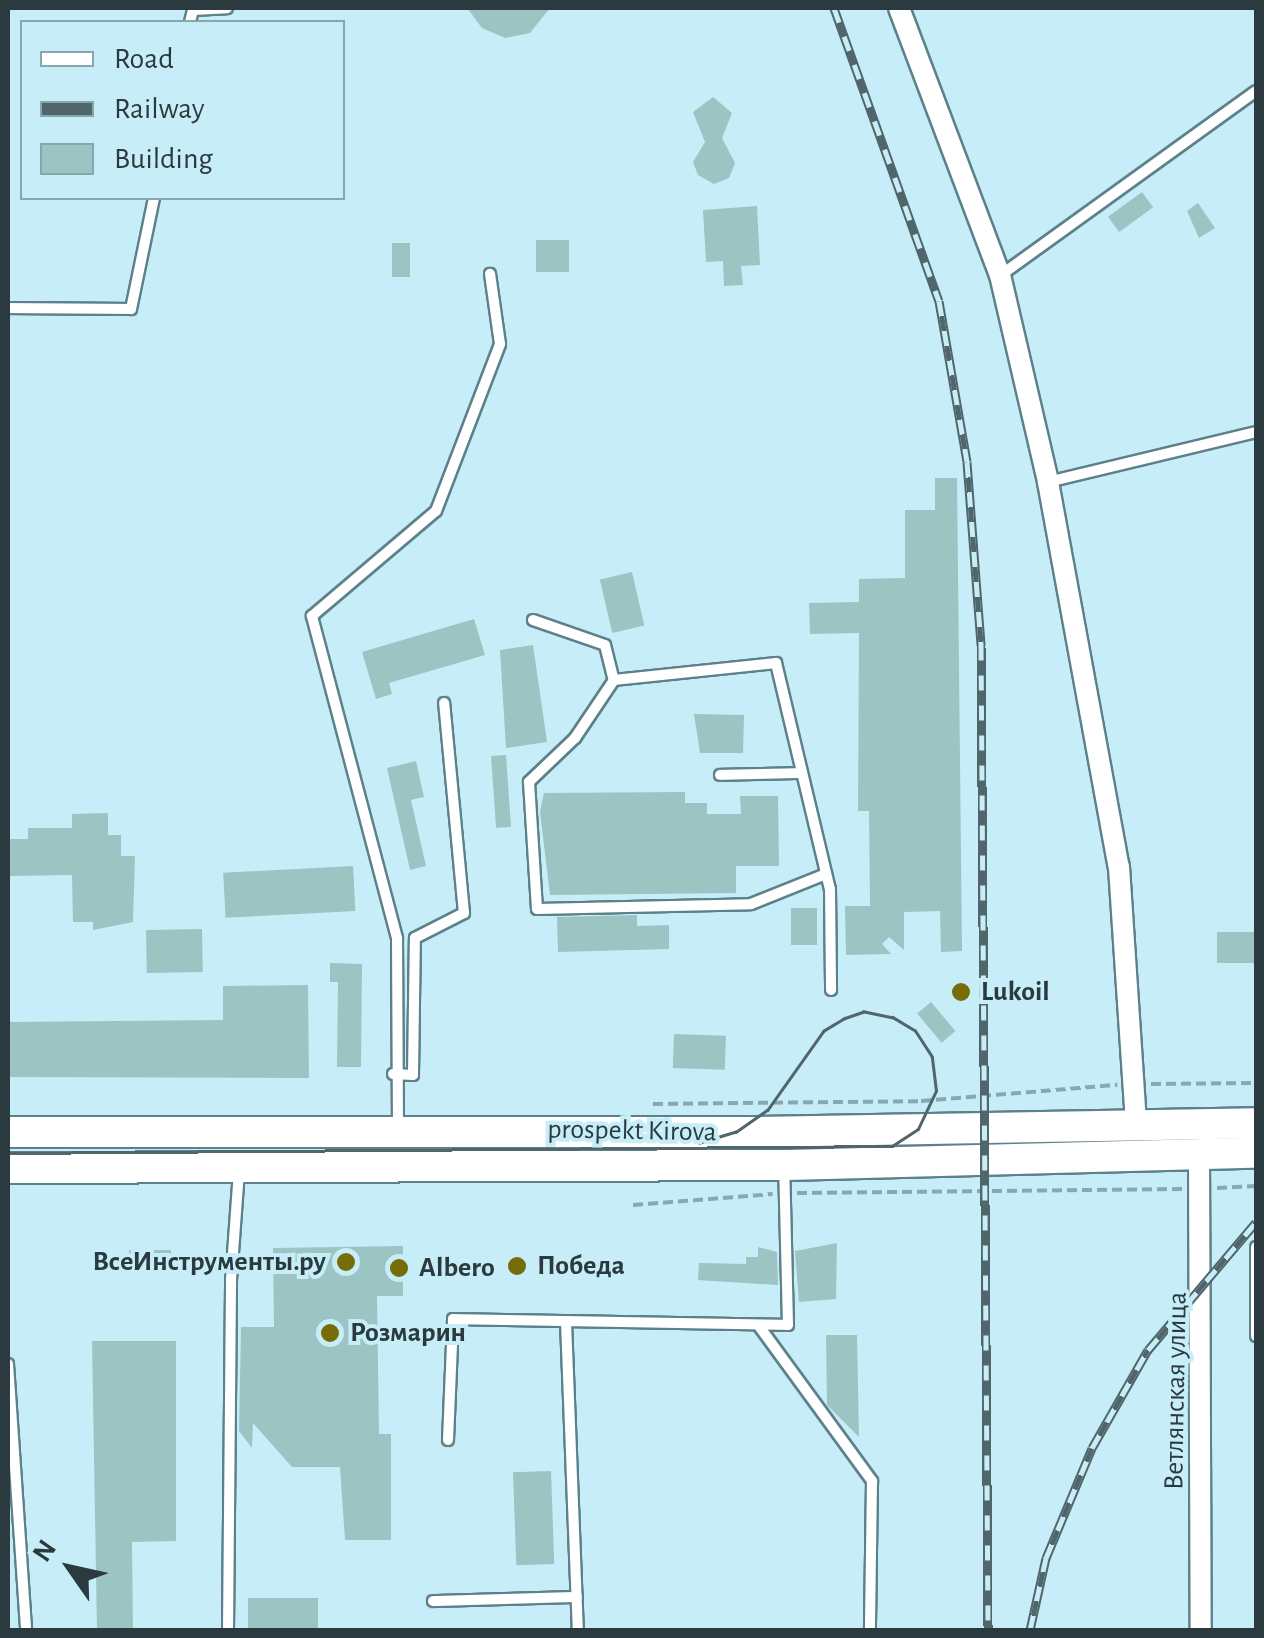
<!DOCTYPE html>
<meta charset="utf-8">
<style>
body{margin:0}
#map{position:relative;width:1264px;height:1638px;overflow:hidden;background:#c7eef8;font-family:"Alegreya Sans",sans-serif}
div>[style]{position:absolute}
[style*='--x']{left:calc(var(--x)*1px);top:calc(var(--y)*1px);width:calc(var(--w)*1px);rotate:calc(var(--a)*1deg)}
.building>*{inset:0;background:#9cc4c2;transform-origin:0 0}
.path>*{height:4px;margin-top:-2px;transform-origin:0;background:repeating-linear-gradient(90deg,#89a7af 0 10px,transparent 0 15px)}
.roads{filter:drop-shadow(2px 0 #5d818a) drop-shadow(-2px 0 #5d818a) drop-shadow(0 2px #5d818a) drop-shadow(0 -2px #5d818a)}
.service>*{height:10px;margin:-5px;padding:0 5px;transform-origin:5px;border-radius:5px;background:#fff}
.minor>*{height:20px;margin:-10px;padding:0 10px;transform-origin:10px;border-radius:10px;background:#fff}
.primary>*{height:30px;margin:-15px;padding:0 15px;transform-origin:15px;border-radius:15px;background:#fff}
.tram>*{height:2.5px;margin:-1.25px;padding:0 1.25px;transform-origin:1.25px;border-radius:1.25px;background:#50666b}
.rail>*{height:9px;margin-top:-4.5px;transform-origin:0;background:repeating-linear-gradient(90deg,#c7eef8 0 15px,#50666b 0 30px);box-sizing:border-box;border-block:2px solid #50666b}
.dots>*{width:28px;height:28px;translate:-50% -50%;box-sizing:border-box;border:5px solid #c7eef8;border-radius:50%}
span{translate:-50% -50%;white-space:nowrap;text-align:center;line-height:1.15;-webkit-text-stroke:8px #c7eef8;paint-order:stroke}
.poi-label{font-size:28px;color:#2a3a3e;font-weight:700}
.left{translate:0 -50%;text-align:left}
.right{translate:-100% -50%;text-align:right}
.street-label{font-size:28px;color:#2a3a3e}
.frame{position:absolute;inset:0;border:10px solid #2a3a3e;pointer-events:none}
.legend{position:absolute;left:20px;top:20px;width:325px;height:180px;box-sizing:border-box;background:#c7eef8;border:2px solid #88a6ae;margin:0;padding:12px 18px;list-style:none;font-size:30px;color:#2a3a3e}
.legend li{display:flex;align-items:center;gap:20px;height:50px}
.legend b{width:50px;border:2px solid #88a6ae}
.north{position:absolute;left:20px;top:1518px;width:100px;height:100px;-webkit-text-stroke:8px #c7eef8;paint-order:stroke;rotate:304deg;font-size:28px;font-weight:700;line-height:40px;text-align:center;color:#2a3a3e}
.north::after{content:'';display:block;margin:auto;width:35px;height:45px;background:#2a3a3e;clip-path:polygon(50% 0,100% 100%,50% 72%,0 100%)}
</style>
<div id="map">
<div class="building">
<i style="clip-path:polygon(467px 8px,550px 8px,530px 33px,505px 38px,482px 28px)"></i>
<i style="clip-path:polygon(713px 97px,732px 113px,722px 138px,735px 163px,729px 178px,714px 184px,698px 175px,693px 162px,705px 142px,693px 112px)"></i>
<i style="left:1142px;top:192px;width:19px;height:42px;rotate:54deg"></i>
<i style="clip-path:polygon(1198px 203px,1215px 228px,1199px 238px,1187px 211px)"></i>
<i style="clip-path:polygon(757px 206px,760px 265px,741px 266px,743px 285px,724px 286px,723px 261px,706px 262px,703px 210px)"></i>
<i style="left:536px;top:240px;width:33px;height:32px"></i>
<i style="left:410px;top:243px;width:34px;height:18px;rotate:90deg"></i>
<i style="clip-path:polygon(935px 478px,957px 478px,962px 951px,941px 952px,940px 911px,904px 912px,904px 950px,889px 937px,882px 944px,891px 954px,846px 955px,845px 906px,870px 906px,869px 811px,858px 811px,859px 633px,810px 634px,809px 603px,859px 602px,859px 579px,905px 578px,905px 510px,935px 510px)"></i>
<i style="left:632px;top:572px;width:55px;height:33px;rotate:77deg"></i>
<i style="clip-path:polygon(474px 619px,485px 655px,389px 683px,392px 694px,376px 699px,362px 652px)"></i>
<i style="clip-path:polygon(533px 645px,547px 742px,506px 748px,500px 650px)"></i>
<i style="clip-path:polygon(694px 714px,744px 715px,743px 753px,700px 753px)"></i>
<i style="left:506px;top:755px;width:72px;height:15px;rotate:86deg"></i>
<i style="clip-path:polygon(416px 761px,424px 797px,411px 800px,426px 866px,410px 870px,387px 768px)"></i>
<i style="clip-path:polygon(685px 792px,685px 803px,707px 803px,707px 814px,741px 814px,740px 796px,778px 796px,779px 866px,736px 866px,736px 893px,550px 895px,540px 812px,544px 793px)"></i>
<i style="clip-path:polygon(108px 813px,108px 835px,121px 835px,121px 856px,135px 856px,133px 922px,93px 930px,93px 922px,73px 922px,72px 875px,8px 876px,8px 839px,28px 839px,28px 828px,72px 828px,72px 814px)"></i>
<i style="left:353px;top:866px;width:45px;height:130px;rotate:87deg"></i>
<i style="left:791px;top:908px;width:26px;height:37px"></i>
<i style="clip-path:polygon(637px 915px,637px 926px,669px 925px,669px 949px,558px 952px,557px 917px)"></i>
<i style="left:202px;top:929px;width:43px;height:56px;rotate:89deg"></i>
<i style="left:1217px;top:932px;width:39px;height:31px"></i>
<i style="clip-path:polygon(330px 963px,362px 964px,361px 1067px,337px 1067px,338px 982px,330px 982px)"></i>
<i style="clip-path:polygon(308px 985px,309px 1078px,8px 1077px,8px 1022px,223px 1020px,223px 986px)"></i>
<i style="left:931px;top:1002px;width:38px;height:18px;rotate:50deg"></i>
<i style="left:674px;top:1034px;width:52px;height:34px;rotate:2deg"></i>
<i style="clip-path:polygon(837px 1243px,836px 1299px,799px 1302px,795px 1251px)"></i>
<i style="clip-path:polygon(403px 1246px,403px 1296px,377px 1296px,379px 1434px,391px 1434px,391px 1540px,345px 1540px,340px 1467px,292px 1467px,253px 1423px,252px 1448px,239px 1431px,241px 1327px,274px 1327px,273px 1248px)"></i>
<i style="clip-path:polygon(758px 1247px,777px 1252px,778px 1285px,698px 1280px,699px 1263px,746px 1264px,746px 1257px,758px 1257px)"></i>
<i style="left:171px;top:1250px;width:18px;height:42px;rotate:90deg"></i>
<i style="clip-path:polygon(826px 1335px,857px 1335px,859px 1437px,827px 1405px)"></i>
<i style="clip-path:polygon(92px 1341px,176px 1341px,176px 1541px,132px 1542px,133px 1630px,97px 1630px)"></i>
<i style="left:551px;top:1471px;width:93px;height:38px;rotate:88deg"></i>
<i style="left:318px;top:1598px;width:32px;height:70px;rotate:90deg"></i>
</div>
<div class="path">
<i style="--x:1151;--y:1084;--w:105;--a:-0.5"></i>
<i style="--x:653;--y:1104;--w:268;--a:-0.6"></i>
<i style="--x:921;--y:1101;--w:197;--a:-4.7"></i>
<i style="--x:1217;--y:1188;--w:39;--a:-3"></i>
<i style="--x:797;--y:1193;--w:386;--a:-0.6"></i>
<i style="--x:633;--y:1205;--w:140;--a:-4.5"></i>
</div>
<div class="roads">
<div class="service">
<i style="--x:190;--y:22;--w:12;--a:-76"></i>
<i style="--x:193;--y:10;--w:34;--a:-3"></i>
<i style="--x:1001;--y:275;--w:314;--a:-35.8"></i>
<i style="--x:8;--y:308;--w:123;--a:0.5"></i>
<i style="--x:131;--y:309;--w:113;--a:-78.3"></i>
<i style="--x:1048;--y:482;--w:214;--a:-13.5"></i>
<i style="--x:533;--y:620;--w:76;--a:19.1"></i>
<i style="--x:605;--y:645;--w:36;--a:76"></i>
<i style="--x:614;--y:680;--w:70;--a:123.9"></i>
<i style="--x:575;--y:738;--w:64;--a:136.3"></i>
<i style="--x:529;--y:782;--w:127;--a:86.4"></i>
<i style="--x:537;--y:909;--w:214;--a:-1.3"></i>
<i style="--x:751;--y:904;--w:81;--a:-21.8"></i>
<i style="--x:614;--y:680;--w:163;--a:-6"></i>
<i style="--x:776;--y:663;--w:232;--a:76.6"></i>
<i style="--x:830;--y:889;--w:101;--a:89.4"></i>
<i style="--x:720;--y:775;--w:82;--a:-1.4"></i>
<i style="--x:393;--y:1074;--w:20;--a:3"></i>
<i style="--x:413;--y:1075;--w:137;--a:-89.2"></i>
<i style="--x:415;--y:938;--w:55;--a:-27"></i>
<i style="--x:464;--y:913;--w:211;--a:-95.4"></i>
<i style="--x:398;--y:1127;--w:189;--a:-90.3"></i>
<i style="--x:397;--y:938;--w:333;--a:-104.8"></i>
<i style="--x:312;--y:616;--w:162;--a:-40.3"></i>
<i style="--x:436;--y:511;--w:179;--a:-69"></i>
<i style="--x:500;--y:344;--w:71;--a:-98.1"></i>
<i style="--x:1256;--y:1247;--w:89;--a:90"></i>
<i style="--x:566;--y:1322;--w:308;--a:87.8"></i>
<i style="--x:759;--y:1326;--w:192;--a:53.9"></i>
<i style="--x:872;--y:1481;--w:149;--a:90.8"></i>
<i style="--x:8;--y:1364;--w:267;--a:86.1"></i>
<i style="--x:448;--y:1440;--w:121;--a:-87.6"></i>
<i style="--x:453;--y:1319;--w:335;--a:1"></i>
<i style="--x:788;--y:1325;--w:159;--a:-91.4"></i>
<i style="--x:433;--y:1601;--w:144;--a:-1.6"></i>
<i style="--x:228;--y:1630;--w:350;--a:-89.5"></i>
<i style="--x:231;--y:1280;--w:108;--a:-85.8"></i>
</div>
<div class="minor">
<i style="--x:899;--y:8;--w:285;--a:69.3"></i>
<i style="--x:1000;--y:275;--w:212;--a:76.9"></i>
<i style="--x:1048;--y:482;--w:391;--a:79.6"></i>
<i style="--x:1119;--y:867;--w:258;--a:86.2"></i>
<i style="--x:1199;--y:1153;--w:477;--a:89.8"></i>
</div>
<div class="primary">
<i style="--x:8;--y:1132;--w:749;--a:0"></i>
<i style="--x:757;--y:1132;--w:499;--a:-1"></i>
<i style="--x:8;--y:1168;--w:776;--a:-0.22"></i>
<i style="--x:784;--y:1165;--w:472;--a:-1.5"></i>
</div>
</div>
<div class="tram">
<i style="--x:8;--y:1153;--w:884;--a:-0.45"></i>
<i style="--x:892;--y:1146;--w:31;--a:-33"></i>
<i style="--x:918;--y:1129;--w:42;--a:-64.7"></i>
<i style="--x:936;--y:1091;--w:34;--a:-97"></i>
<i style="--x:932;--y:1057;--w:31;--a:-123"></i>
<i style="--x:915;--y:1031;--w:26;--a:-149"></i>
<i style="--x:893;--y:1018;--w:30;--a:-168"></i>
<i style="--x:864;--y:1012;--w:21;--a:161"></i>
<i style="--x:844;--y:1019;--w:23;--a:149"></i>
<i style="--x:824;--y:1031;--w:97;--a:125.3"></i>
<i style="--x:768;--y:1110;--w:39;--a:145"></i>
<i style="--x:736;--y:1132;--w:38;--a:163"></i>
</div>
<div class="rail">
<i style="--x:834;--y:8;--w:311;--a:70.3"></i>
<i style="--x:939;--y:301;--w:163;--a:80.1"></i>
<i style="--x:967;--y:462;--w:184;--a:85.6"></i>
<i style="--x:981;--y:645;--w:985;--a:89.59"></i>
<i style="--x:1030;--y:1630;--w:74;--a:-77.5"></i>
<i style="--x:1046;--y:1558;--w:119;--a:-67.3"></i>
<i style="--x:1092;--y:1448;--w:113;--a:-60.3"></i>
<i style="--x:1148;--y:1350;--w:167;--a:-49.8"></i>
</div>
<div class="dots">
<i style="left:961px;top:992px;background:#766d09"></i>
<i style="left:346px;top:1262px;background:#766d09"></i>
<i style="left:517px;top:1266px;background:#766d09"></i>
<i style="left:399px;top:1268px;background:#766d09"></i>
<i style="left:330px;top:1333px;background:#766d09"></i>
</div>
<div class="poi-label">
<span class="left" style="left:981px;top:992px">Lukoil</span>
<span class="right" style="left:326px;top:1262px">ВсеИнструменты.ру</span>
<span class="left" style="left:537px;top:1266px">Победа</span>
<span class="left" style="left:419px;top:1268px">Albero</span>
<span class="left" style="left:350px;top:1333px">Розмарин</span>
</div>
<div class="street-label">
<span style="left:632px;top:1131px;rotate:1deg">prospekt Kirova</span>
<span style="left:1176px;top:1391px;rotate:-89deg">Ветлянская улица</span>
</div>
<div class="frame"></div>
<ul class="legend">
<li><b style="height:12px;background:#fff"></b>Road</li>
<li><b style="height:12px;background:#50666b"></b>Railway</li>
<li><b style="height:28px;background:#9cc4c2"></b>Building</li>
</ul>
<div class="north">N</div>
</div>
